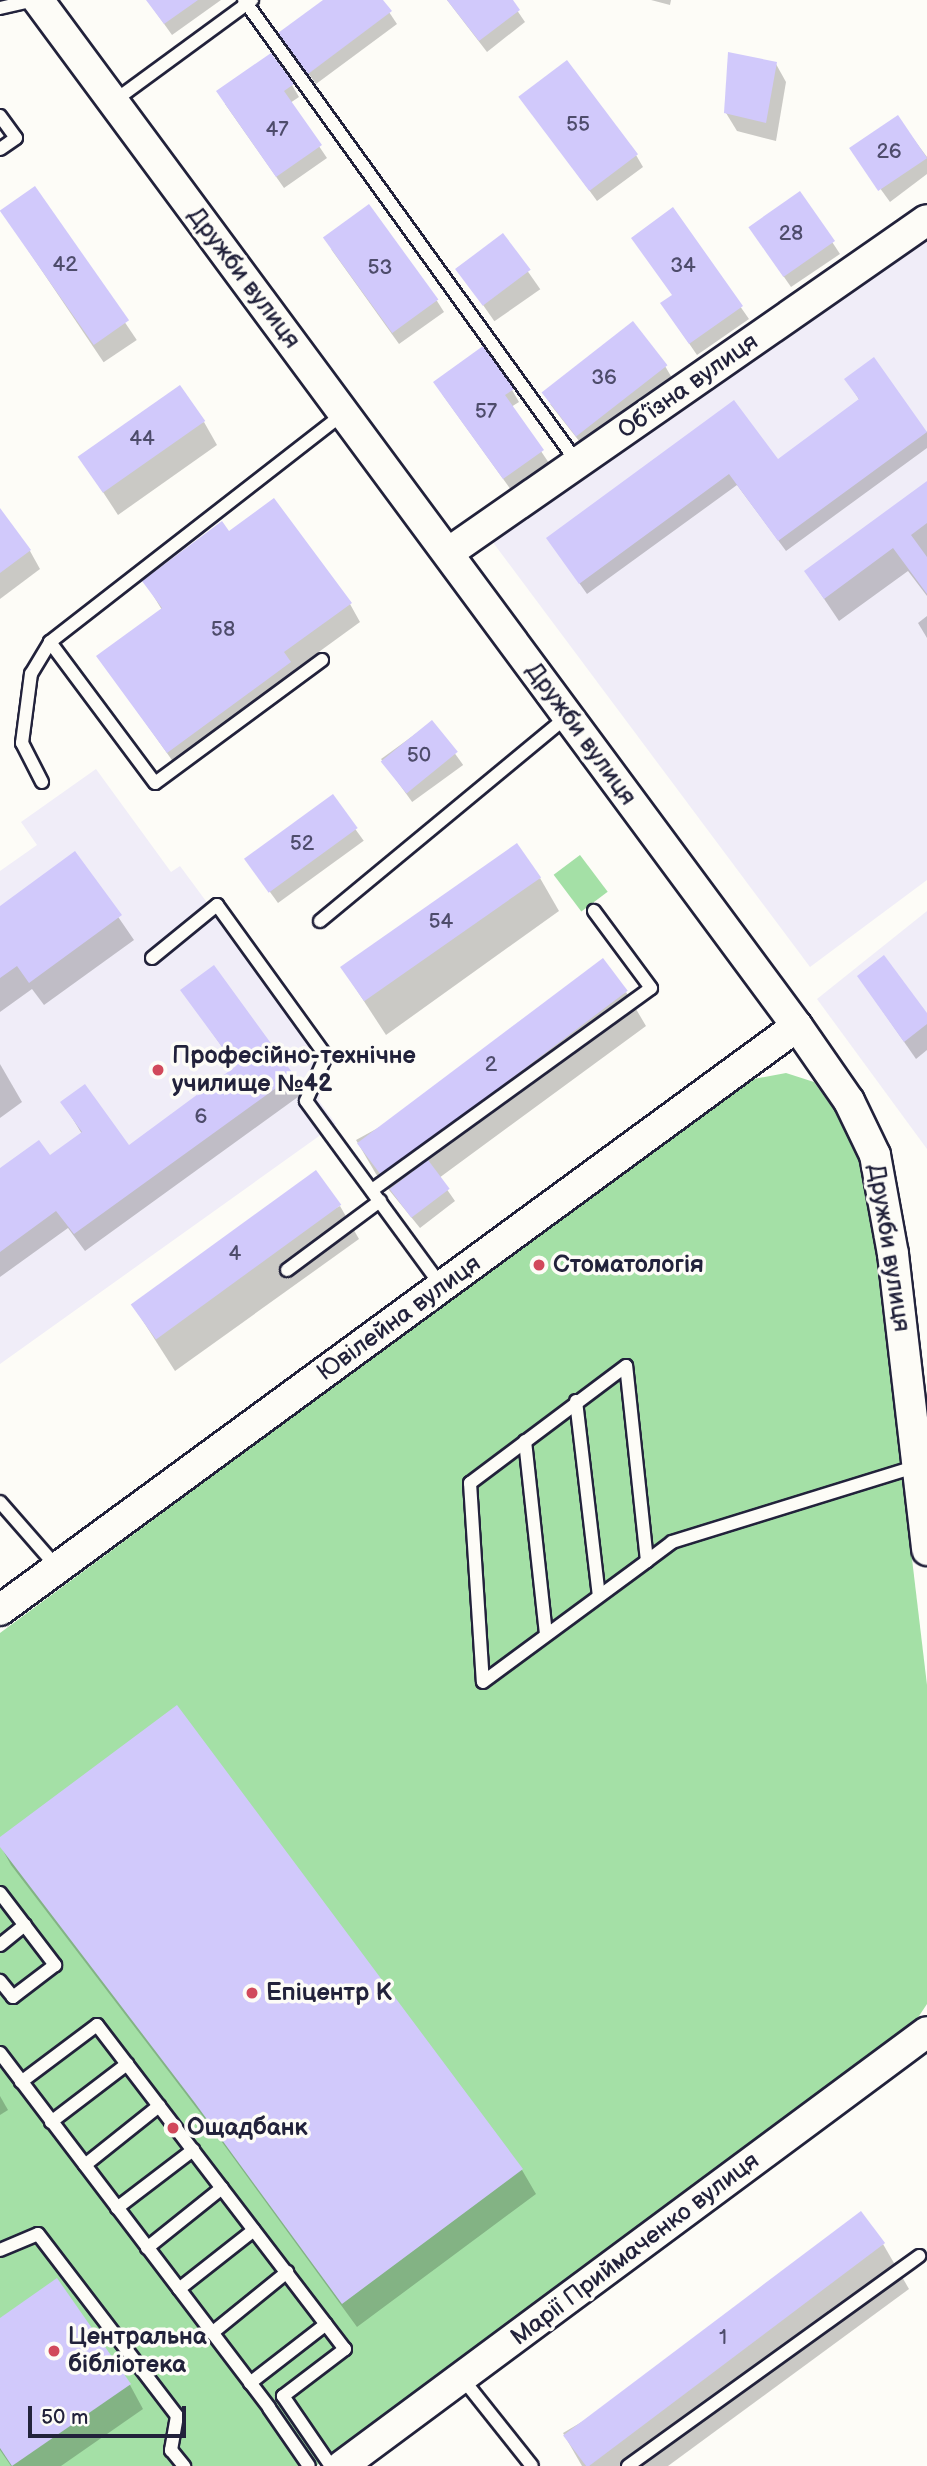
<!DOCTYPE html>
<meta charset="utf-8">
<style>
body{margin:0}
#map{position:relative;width:927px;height:2466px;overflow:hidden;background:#fdfcf7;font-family:"Balsamiq Sans",sans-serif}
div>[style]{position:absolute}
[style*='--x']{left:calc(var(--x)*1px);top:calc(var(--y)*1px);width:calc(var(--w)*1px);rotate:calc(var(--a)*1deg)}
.built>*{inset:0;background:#f0edf8}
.green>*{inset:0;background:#a4e0a6;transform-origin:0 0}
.shadow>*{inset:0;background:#0003;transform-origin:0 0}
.building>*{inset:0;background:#d1c9fb;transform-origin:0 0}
.roads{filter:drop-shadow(2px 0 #22223b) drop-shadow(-2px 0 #22223b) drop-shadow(0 2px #22223b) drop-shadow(0 -2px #22223b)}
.service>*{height:12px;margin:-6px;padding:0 6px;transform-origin:6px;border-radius:6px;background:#fdfcf7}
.tertiary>*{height:30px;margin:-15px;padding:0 15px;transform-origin:15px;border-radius:15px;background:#fdfcf7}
.dots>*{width:19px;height:19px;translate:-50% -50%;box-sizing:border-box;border:4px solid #fdfcf7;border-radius:50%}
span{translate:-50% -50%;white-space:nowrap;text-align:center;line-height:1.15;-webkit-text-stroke:7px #fdfcf7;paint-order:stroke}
.number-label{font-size:21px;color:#4e4c6b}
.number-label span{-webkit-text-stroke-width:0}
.street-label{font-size:24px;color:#22223b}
.poi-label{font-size:24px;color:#22223b;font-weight:700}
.left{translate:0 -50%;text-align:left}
.scale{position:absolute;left:28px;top:2406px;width:158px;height:32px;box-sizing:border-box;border:4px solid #22223b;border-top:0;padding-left:9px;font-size:21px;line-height:24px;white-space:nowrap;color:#22223b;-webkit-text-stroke:5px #fdfcf7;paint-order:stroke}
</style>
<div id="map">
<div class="built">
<i style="clip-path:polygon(927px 239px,927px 880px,810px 967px,483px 529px)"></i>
<i style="clip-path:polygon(96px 769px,171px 872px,180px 866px,305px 1035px,312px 1050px,321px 1090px,319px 1101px,336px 1124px,0 1364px,0 871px,37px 845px,21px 822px)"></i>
<i style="clip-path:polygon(927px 911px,927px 1149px,817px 999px)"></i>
</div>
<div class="green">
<i style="left:580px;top:855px;width:46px;height:33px;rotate:53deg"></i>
<i style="clip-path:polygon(786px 1073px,814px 1082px,853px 1136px,868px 1189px,927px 1685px,927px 2004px,913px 2025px,316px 2466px,0 2466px,0 1633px,748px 1080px)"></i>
</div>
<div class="shadow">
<i style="clip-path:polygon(147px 0,221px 0,172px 35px)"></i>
<i style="clip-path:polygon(325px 0,381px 0,397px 24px,316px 84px,287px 45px)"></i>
<i style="clip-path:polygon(447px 0,510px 0,525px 22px,487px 52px)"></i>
<i style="clip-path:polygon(651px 0,671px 0,670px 5px)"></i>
<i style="clip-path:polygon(776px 64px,786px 82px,776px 141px,737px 131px,726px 113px)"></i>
<i style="clip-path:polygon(292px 85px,299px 97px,290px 103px,327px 158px,284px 188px,225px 104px)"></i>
<i style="clip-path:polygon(521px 97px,636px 155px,643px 167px,597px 201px)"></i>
<i style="clip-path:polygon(898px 118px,927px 157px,927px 174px,890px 202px,853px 151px)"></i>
<i style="left:35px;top:189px;width:182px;height:40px;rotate:56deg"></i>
<i style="clip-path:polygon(800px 193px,840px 254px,791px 287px,757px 238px)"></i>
<i style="clip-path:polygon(673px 210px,749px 319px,697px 355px,662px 304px,673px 296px)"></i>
<i style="left:503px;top:236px;width:65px;height:56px;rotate:55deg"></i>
<i style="clip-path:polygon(331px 249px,437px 301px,444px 312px,399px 344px)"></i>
<i style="clip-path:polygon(665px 366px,672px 378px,583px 446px,550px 404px)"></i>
<i style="clip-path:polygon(846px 379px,927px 432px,927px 448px,786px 551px,737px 485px,587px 594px,548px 539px,734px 403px,777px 461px,860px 401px)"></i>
<i style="clip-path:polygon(512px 390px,519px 402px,511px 407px,549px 463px,511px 490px,442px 394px)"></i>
<i style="clip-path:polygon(204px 422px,217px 445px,118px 515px,80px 457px)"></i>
<i style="clip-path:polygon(927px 483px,927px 596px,908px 571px,839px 621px,806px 572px)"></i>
<i style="clip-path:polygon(0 524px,30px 551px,40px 569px,0 599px)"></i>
<i style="clip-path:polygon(229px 533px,350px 604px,360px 622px,294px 670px,300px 681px,179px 770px,98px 656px,162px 610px,145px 582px)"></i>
<i style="clip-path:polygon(927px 616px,927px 638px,918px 623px)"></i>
<i style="left:432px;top:722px;width:53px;height:63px;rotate:54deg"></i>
<i style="left:332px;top:797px;width:54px;height:106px;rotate:54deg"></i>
<i style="clip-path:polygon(75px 854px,134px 940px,44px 1005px,32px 989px,0 1012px,0 908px)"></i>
<i style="clip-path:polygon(540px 878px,559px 911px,386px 1035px,343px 969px)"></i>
<i style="clip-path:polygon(859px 977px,927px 1016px,927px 1050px,916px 1059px)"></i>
<i style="clip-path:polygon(182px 990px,292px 1076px,302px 1094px,85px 1251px,68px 1228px,0 1277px,0 1170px,50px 1158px,82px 1134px,63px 1103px,128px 1147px,237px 1068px)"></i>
<i style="clip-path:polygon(626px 992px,646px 1026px,439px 1178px,455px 1201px,420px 1228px,376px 1174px,356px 1140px)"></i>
<i style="clip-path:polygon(0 1064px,22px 1102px,0 1118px)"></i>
<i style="clip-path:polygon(340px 1206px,359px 1239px,175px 1371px,132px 1304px)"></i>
<i style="clip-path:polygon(176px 1708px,522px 2170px,536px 2194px,357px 2327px,211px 2127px,11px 1865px,0 1845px,0 1839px)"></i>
<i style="clip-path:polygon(0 2096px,8px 2110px,0 2115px)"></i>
<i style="clip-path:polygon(883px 2244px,909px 2289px,668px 2466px,582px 2466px,563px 2433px)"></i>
<i style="clip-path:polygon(0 2320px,130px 2385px,143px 2409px,61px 2466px,11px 2466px,0 2450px)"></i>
</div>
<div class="building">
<i style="clip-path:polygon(146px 0,198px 0,164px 24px)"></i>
<i style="clip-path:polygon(323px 0,383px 0,392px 11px,308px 74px,278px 33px)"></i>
<i style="clip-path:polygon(447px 0,513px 0,520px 10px,479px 41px)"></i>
<i style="clip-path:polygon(728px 52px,777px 62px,766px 123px,724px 113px)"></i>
<i style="clip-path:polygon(271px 53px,294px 84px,284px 91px,322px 145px,276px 177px,216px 91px)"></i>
<i style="left:567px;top:60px;width:118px;height:61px;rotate:53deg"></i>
<i style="left:898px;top:115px;width:52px;height:59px;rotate:56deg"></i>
<i style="left:35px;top:186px;width:164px;height:43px;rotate:55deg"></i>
<i style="left:800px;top:191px;width:61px;height:63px;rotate:55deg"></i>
<i style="left:369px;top:204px;width:118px;height:57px;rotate:54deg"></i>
<i style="clip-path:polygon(673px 207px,743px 306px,689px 344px,660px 303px,672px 295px,631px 238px)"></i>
<i style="left:503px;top:233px;width:46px;height:60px;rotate:53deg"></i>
<i style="left:633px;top:321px;width:56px;height:116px;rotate:52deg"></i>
<i style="clip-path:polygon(483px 346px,514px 389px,505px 395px,544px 450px,503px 479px,433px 382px)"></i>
<i style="clip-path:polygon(874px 357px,927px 432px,778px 541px,729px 474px,579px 584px,546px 538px,734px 400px,778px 459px,859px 399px,844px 379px)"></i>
<i style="left:180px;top:385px;width:44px;height:125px;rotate:55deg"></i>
<i style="clip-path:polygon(927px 481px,927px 523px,911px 535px,927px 557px,927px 594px,893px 548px,824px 599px,804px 571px)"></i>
<i style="clip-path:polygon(274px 498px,352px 603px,284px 652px,291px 662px,167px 753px,96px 656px,162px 608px,142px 581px,222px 521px,229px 531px)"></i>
<i style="clip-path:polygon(0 508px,31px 550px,0 573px)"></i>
<i style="left:432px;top:720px;width:41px;height:66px;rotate:51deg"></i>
<i style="left:333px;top:794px;width:42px;height:110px;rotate:54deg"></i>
<i style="left:517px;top:843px;width:42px;height:216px;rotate:55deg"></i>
<i style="clip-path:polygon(75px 851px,122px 915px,29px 983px,17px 966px,0 978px,0 906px)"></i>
<i style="clip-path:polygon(884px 955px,927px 1013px,927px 1024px,904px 1042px,857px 976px)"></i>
<i style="left:603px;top:958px;width:41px;height:308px;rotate:53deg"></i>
<i style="clip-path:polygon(214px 965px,294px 1075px,74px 1234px,56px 1211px,0 1252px,0 1168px,39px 1140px,50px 1155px,82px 1132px,60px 1102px,85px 1084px,129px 1145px,236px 1066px,180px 990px)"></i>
<i style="left:428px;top:1160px;width:36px;height:48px;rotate:53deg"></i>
<i style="left:316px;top:1170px;width:43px;height:229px;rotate:54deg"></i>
<i style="clip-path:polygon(177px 1705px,523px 2169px,342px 2304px,195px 2103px,0 1847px,0 1837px)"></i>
<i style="left:861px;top:2211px;width:40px;height:373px;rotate:53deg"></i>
<i style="clip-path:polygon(57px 2278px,131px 2384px,12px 2466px,0 2448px,0 2318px)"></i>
</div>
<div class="roads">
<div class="service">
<i style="--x:244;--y:0;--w:570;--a:54.22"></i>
<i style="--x:0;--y:8;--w:37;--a:-13"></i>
<i style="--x:114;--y:101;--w:171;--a:-36.2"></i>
<i style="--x:0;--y:116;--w:27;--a:54"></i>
<i style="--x:16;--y:138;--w:19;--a:145"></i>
<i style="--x:322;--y:660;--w:207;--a:143.6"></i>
<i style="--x:155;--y:783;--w:176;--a:-126.7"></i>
<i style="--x:50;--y:642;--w:373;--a:-37.9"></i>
<i style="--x:42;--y:782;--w:44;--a:-117.1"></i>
<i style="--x:22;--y:743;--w:70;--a:-82.6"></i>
<i style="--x:31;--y:674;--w:37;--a:-59"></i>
<i style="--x:320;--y:921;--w:322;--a:-39.6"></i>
<i style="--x:152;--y:958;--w:84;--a:-39.2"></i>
<i style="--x:217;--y:905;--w:186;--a:54.2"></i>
<i style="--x:326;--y:1056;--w:49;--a:114"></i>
<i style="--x:306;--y:1101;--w:230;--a:53.8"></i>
<i style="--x:372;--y:1190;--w:344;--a:-35.9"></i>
<i style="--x:651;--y:988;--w:96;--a:-126.5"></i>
<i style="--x:287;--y:1270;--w:116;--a:-36.6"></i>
<i style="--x:576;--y:1401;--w:196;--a:83.3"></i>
<i style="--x:525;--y:1441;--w:195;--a:83.8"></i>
<i style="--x:0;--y:1502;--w:86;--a:48.8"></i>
<i style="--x:647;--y:1561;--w:196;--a:-96.1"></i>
<i style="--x:626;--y:1366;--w:195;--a:143.1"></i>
<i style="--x:470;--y:1483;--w:199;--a:86.3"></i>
<i style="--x:483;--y:1682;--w:204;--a:-36.4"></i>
<i style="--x:647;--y:1561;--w:31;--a:-37"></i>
<i style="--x:672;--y:1542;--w:257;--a:-17.2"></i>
<i style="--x:0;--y:1893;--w:91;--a:52.6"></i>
<i style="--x:55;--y:1965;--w:53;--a:142.7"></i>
<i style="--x:13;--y:1997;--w:21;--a:-129"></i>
<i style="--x:0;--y:1945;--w:32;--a:-39"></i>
<i style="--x:0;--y:2053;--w:445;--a:52.8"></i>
<i style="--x:269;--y:2408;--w:70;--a:55.4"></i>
<i style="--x:21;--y:2082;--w:95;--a:-36.9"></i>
<i style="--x:97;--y:2025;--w:408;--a:52.6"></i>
<i style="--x:345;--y:2349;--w:78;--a:142.8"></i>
<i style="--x:283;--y:2396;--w:85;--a:55.6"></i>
<i style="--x:51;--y:2122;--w:96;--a:-37.3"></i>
<i style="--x:85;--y:2165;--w:95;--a:-38.6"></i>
<i style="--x:117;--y:2208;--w:96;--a:-37.3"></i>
<i style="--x:147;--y:2248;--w:96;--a:-38.7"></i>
<i style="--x:0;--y:2250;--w:41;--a:-22.8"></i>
<i style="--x:38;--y:2234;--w:229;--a:52.6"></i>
<i style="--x:177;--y:2416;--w:35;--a:100"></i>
<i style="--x:171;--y:2450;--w:21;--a:51"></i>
<i style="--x:179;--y:2289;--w:95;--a:-38.2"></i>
<i style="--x:212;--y:2333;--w:97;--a:-39.1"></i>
<i style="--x:462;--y:2378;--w:112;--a:51.5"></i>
<i style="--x:250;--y:2383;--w:96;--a:-37.8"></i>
<i style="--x:628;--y:2466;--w:359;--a:-35.8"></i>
</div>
<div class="tertiary">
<i style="--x:38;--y:0;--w:1276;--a:53.51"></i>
<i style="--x:797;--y:1026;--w:91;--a:55.3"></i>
<i style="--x:849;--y:1101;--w:60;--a:64.3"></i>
<i style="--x:875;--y:1155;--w:101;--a:79.7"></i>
<i style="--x:893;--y:1254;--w:298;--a:83.4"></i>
<i style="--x:448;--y:553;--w:583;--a:-34.81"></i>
<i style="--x:0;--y:1610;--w:988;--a:-36.23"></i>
<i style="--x:342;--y:2466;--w:728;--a:-36.57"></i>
</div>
</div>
<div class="dots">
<i style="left:158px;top:1070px;background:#d1495b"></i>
<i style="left:539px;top:1265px;background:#d1495b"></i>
<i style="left:252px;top:1993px;background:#d1495b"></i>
<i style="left:173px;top:2128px;background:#d1495b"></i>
<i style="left:54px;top:2351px;background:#d1495b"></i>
</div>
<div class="number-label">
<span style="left:578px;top:125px">55</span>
<span style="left:277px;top:130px">47</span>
<span style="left:889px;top:152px">26</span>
<span style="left:791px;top:234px">28</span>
<span style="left:65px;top:265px">42</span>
<span style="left:683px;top:266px">34</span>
<span style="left:380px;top:268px">53</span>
<span style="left:604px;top:378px">36</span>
<span style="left:486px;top:412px">57</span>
<span style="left:142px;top:439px">44</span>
<span style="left:223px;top:630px">58</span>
<span style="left:419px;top:756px">50</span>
<span style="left:302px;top:844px">52</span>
<span style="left:441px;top:922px">54</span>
<span style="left:491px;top:1065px">2</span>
<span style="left:201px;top:1117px">6</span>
<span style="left:235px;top:1254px">4</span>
<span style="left:723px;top:2338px">1</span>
</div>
<div class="street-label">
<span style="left:244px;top:278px;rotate:53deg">Дружби вулиця</span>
<span style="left:688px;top:386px;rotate:-35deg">Об’їзна вулиця</span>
<span style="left:581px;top:734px;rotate:54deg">Дружби вулиця</span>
<span style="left:889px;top:1248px;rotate:81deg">Дружби вулиця</span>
<span style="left:399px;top:1318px;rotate:-36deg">Ювілейна вулиця</span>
<span style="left:635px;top:2249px;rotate:-37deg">Марії Приймаченко вулиця</span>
</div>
<div class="poi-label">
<span class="left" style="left:172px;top:1070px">Професійно-технічне<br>училище №42</span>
<span class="left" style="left:553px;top:1265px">Стоматологія</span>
<span class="left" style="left:266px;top:1993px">Епіцентр К</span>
<span class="left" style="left:187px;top:2128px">Ощадбанк</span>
<span class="left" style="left:68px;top:2351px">Центральна<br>бібліотека</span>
</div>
<div class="scale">50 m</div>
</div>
